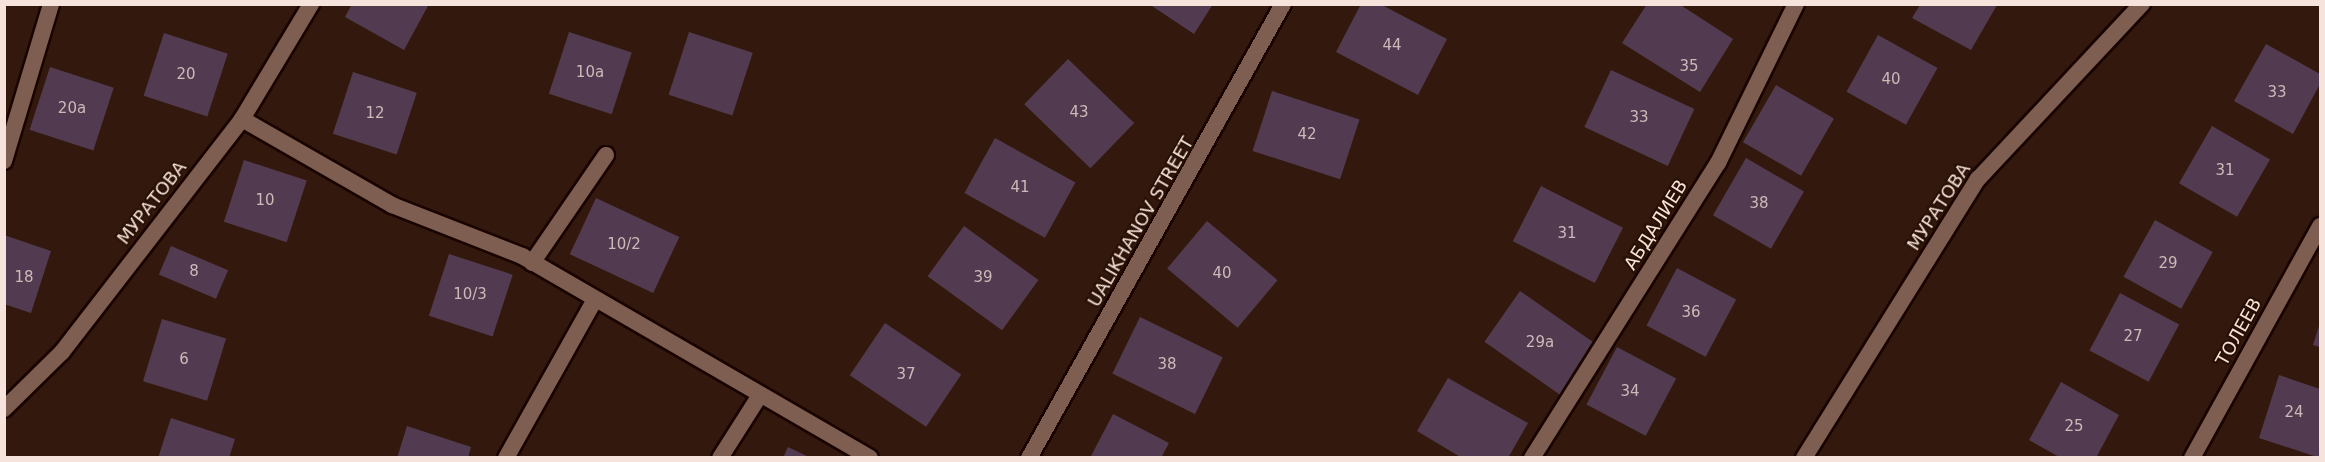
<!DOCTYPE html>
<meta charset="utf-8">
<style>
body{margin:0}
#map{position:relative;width:2325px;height:462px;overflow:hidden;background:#33190d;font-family:"DejaVu Sans",sans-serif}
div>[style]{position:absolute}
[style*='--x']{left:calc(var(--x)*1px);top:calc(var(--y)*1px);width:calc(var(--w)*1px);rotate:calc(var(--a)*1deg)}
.building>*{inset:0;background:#523b50;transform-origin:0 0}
.roads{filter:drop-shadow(2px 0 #190400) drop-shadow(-2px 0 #190400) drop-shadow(0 2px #190400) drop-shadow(0 -2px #190400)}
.minor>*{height:16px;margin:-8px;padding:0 8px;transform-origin:8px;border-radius:8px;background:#7d5e50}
span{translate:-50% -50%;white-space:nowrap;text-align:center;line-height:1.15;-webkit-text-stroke:4.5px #291004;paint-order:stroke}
.number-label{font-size:15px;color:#cdb9b8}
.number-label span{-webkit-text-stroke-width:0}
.street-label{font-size:18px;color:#f6e3db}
.frame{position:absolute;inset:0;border:6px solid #f6e3db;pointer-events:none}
</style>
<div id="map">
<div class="building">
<i style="clip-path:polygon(352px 4px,429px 4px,404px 50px,345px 17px)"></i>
<i style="clip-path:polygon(1149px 4px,1213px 4px,1194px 34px)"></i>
<i style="clip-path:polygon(1361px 4px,1380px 4px,1447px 39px,1418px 95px,1336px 52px)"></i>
<i style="clip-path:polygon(1647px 4px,1679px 4px,1733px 39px,1700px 92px,1622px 43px)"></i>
<i style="clip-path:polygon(1920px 5px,1997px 5px,1971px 50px,1912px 18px)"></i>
<i style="left:569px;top:32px;width:66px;height:65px;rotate:18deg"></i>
<i style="left:689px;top:32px;width:67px;height:66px;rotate:18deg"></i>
<i style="left:164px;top:33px;width:67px;height:66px;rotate:18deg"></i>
<i style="left:1878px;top:35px;width:68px;height:65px;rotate:29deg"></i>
<i style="clip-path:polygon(2266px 44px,2320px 74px,2320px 84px,2293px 134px,2234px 101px)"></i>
<i style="left:1068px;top:59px;width:92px;height:63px;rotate:44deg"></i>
<i style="left:50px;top:67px;width:67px;height:66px;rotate:18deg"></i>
<i style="left:1611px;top:70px;width:92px;height:63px;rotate:25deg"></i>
<i style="left:353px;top:72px;width:67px;height:65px;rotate:18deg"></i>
<i style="left:1776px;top:85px;width:67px;height:66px;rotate:30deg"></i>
<i style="left:1272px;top:91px;width:92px;height:63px;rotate:18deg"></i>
<i style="left:2212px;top:126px;width:67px;height:66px;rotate:30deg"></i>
<i style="left:995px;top:138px;width:92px;height:63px;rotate:29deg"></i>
<i style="left:1746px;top:158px;width:67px;height:66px;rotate:30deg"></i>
<i style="left:244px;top:160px;width:66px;height:65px;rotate:18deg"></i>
<i style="left:1541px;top:186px;width:92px;height:62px;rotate:27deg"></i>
<i style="left:596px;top:198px;width:92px;height:62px;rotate:25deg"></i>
<i style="left:2155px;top:220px;width:66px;height:65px;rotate:29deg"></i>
<i style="left:1207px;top:221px;width:92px;height:62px;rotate:40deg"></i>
<i style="left:964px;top:226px;width:92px;height:62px;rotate:36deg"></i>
<i style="clip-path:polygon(4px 235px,51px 251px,31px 313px,4px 304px)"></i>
<i style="left:171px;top:246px;width:62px;height:31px;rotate:23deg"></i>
<i style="left:449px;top:254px;width:67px;height:65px;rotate:18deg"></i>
<i style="left:1677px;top:268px;width:67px;height:65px;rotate:28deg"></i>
<i style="left:1520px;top:291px;width:93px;height:62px;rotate:35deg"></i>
<i style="left:2120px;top:293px;width:67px;height:65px;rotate:28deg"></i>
<i style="left:1140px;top:317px;width:92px;height:63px;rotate:26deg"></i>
<i style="left:162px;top:319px;width:67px;height:65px;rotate:17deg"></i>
<i style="left:885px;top:323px;width:92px;height:63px;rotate:34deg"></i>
<i style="clip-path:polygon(2320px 323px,2320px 347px,2313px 345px)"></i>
<i style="left:1617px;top:347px;width:67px;height:65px;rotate:28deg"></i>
<i style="clip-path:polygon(2279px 375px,2320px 389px,2320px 458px,2259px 438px)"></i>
<i style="clip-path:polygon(1448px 378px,1528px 423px,1508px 458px,1462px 458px,1417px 431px)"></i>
<i style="clip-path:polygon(2061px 382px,2119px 415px,2096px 458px,2061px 458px,2029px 440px)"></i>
<i style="clip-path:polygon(1113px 414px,1169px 443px,1161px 458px,1090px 458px)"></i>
<i style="clip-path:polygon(171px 418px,235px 439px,229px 458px,158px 458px)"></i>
<i style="clip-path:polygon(407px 426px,471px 447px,468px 458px,397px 458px)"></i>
<i style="clip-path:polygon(788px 447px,811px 458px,783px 458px)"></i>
</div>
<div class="roads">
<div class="minor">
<i style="--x:242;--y:119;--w:173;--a:29.8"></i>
<i style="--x:392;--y:205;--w:140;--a:21.4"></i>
<i style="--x:522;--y:256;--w:402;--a:30.1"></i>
<i style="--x:4;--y:161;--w:164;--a:-73.3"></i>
<i style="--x:532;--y:263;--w:131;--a:-55.6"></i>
<i style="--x:4;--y:409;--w:81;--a:-44.5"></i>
<i style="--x:62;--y:352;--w:294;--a:-52.3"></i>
<i style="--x:242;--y:119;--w:134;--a:-59"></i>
<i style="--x:506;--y:458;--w:180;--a:-60.7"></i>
<i style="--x:720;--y:458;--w:75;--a:-57.6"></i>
<i style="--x:1029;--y:458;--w:520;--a:-60.77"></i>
<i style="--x:1532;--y:458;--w:349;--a:-57.8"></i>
<i style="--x:1718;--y:163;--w:177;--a:-63.9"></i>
<i style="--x:1804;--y:458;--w:329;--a:-58.1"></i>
<i style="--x:1978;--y:179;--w:240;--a:-46.9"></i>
<i style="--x:2192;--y:458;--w:265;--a:-61.1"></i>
</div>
</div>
<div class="number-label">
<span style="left:1392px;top:46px">44</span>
<span style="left:1689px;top:67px">35</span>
<span style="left:590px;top:73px">10а</span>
<span style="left:186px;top:75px">20</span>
<span style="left:1891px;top:80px">40</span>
<span style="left:2277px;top:93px">33</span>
<span style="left:72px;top:109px">20а</span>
<span style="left:1079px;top:113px">43</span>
<span style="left:375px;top:114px">12</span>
<span style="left:1639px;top:118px">33</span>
<span style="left:1307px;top:135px">42</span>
<span style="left:2225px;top:171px">31</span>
<span style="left:1020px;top:188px">41</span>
<span style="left:265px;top:201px">10</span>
<span style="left:1759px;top:204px">38</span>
<span style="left:1567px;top:234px">31</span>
<span style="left:624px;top:245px">10/2</span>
<span style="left:2168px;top:264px">29</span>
<span style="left:194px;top:272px">8</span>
<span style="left:1222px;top:274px">40</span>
<span style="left:24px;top:278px">18</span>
<span style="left:983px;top:278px">39</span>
<span style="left:470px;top:295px">10/3</span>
<span style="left:1691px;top:313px">36</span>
<span style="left:2133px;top:337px">27</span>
<span style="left:1540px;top:343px">29а</span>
<span style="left:184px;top:360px">6</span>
<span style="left:1167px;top:365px">38</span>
<span style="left:906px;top:375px">37</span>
<span style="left:1630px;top:392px">34</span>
<span style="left:2294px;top:413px">24</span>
<span style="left:2074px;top:427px">25</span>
</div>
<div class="street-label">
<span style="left:152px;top:203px;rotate:-52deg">МУРАТОВА</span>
<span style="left:1939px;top:207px;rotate:-57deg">МУРАТОВА</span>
<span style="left:1141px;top:222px;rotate:-60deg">UALIKHANOV STREET</span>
<span style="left:1656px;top:225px;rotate:-58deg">АБДАЛИЕВ</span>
<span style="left:2239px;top:332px;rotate:-61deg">ТОЛЕЕВ</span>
</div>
<div class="frame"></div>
</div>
